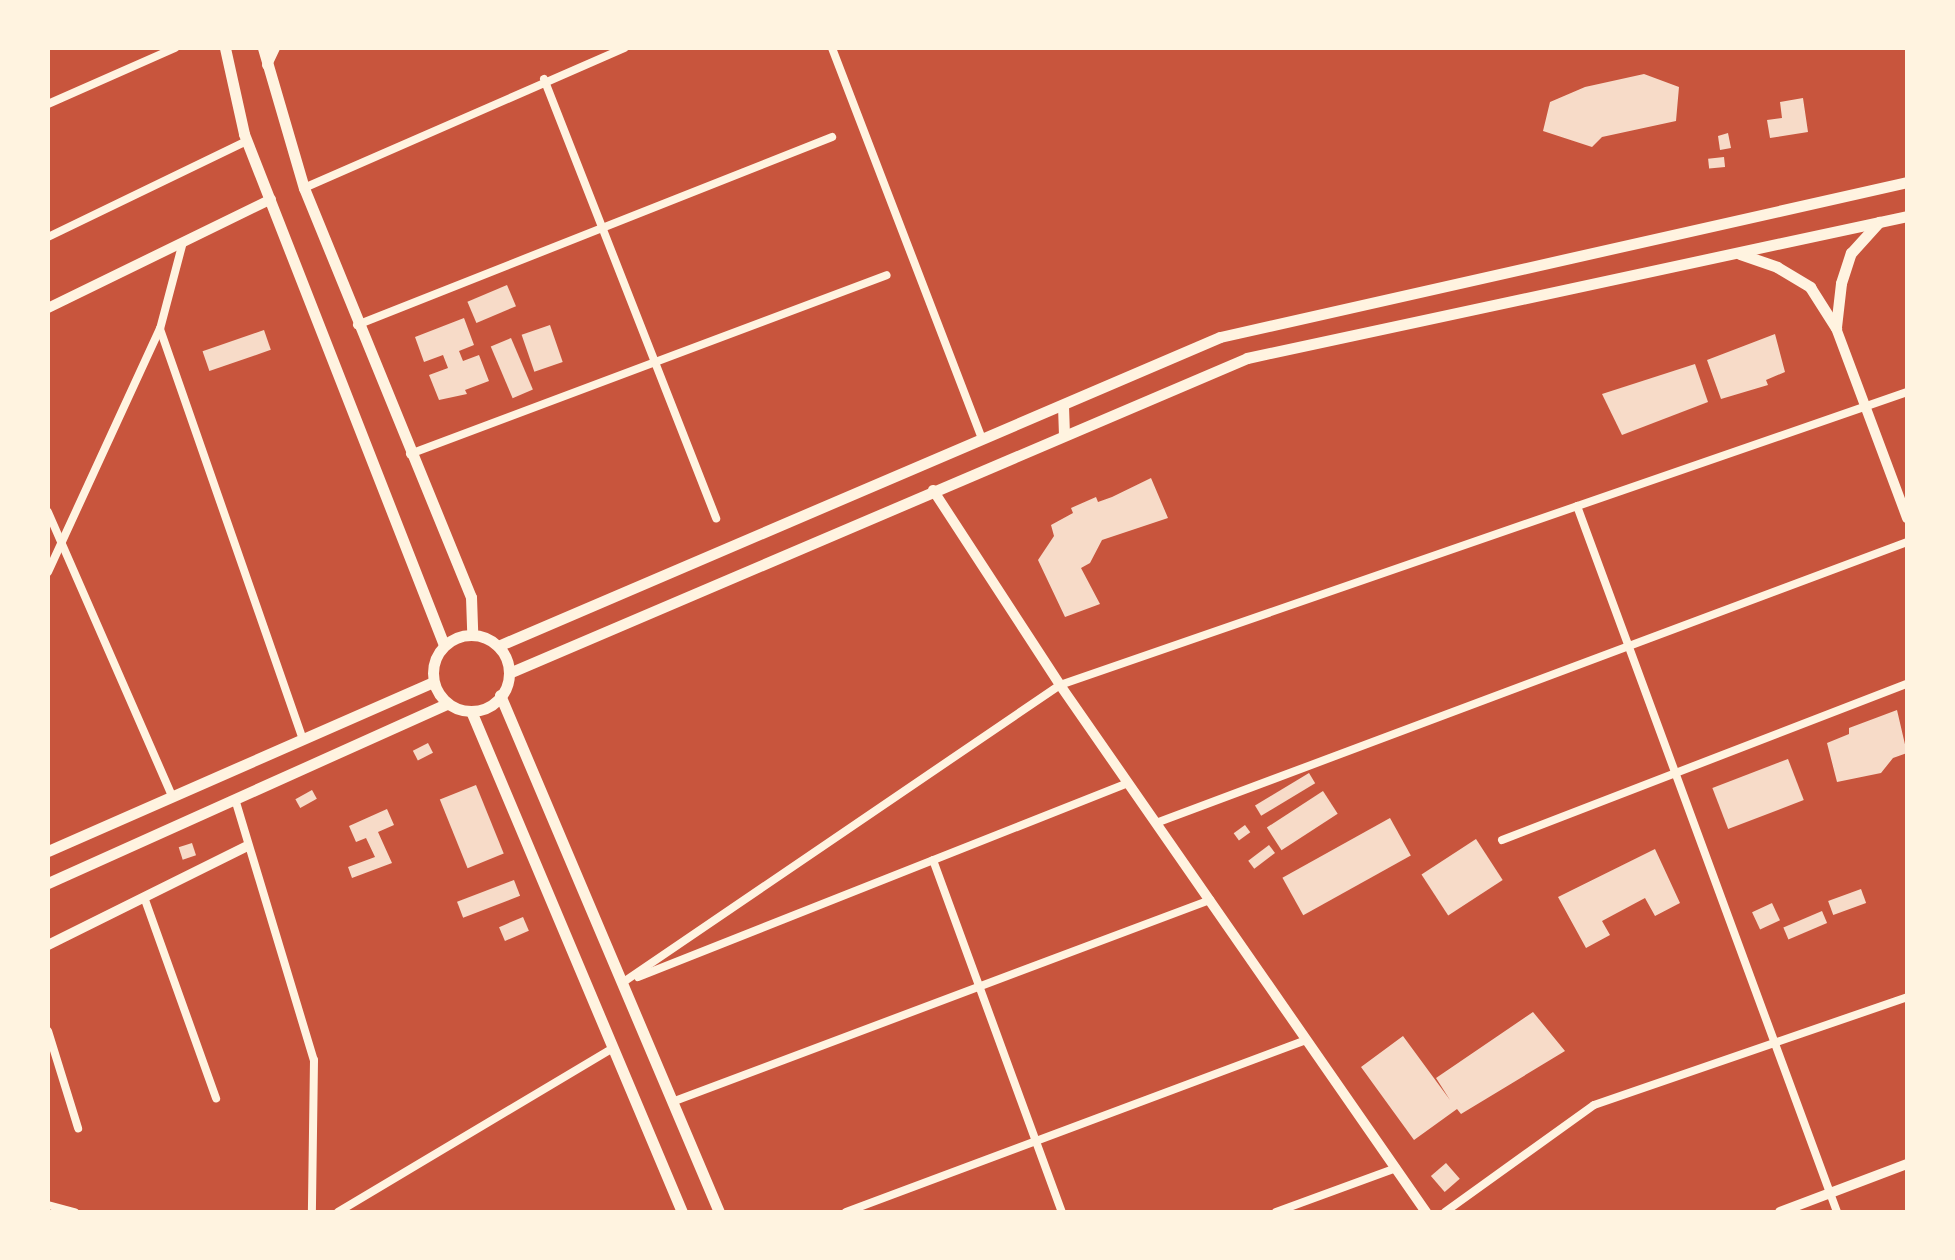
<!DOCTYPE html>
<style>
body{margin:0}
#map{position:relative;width:1955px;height:1260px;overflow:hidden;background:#c8553d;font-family:"Exo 2",sans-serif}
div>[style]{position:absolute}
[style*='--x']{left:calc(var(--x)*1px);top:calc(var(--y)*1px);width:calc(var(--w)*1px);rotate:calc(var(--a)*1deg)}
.building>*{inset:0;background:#f7dbc8;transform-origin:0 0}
.minor>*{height:8px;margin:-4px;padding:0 4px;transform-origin:4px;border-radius:4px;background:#fff3e0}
.tertiary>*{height:10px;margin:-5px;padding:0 5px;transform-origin:5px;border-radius:5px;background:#fff3e0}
.secondary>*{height:11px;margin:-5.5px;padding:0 5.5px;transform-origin:5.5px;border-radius:5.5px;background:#fff3e0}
.secondary>.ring{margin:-5.5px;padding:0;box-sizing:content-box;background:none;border:11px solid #fff3e0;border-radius:50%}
span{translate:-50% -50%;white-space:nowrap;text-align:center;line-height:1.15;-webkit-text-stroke:6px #fff3e0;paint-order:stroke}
.frame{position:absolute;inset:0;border:50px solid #fff3e0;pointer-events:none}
</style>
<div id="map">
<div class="building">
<i style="clip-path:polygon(1644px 74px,1679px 87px,1676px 121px,1602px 137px,1592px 147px,1543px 131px,1550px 102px,1585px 87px)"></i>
<i style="clip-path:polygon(1803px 98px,1808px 132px,1770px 138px,1767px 120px,1782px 118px,1780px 102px)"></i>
<i style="clip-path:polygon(1728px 133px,1731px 148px,1720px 150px,1718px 136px)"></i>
<i style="left:1724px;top:157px;width:10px;height:16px;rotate:84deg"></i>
<i style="left:507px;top:285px;width:23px;height:43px;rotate:67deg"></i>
<i style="clip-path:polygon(464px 318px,474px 345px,459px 351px,463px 361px,479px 355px,489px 381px,465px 390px,467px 394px,439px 400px,429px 375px,448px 368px,443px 355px,424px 362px,415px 337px)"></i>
<i style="left:550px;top:325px;width:39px;height:30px;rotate:71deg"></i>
<i style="left:264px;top:330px;width:21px;height:65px;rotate:71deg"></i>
<i style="clip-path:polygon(1775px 334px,1785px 372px,1766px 380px,1768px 385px,1721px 399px,1707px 360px)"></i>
<i style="left:511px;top:338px;width:56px;height:22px;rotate:67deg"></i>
<i style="clip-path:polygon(1695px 364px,1708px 402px,1622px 435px,1602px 394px)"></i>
<i style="clip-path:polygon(1151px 478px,1168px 518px,1102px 540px,1090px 563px,1081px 568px,1100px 604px,1065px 617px,1038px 560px,1054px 536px,1051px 525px,1073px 513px,1071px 508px,1096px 497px,1098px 502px,1112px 497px)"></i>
<i style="clip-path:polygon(1897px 710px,1907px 753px,1893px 758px,1881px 773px,1837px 782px,1827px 743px,1849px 734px,1849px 728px)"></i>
<i style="left:428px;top:743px;width:11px;height:17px;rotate:63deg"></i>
<i style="left:1788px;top:759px;width:44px;height:81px;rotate:69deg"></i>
<i style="left:1309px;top:773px;width:12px;height:63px;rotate:59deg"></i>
<i style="left:476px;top:785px;width:74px;height:39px;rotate:68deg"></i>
<i style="left:312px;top:790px;width:10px;height:19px;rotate:61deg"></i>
<i style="left:1323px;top:791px;width:27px;height:67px;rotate:57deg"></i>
<i style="clip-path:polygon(387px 809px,394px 825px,378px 832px,392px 863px,352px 878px,348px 867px,375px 857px,366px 838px,356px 842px,349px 826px)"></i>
<i style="left:1390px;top:818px;width:43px;height:123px;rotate:61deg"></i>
<i style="left:1245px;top:825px;width:9px;height:14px;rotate:54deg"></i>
<i style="left:1476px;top:839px;width:49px;height:65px;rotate:57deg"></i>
<i style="left:192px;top:843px;width:13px;height:14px;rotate:72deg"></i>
<i style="left:1269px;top:845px;width:10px;height:26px;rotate:53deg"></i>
<i style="clip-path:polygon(1655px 849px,1680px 903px,1655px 916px,1645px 898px,1602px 921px,1610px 935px,1586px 948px,1558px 897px)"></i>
<i style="left:514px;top:880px;width:17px;height:61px;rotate:69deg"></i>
<i style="left:1861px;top:889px;width:15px;height:35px;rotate:70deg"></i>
<i style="left:1772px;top:903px;width:19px;height:22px;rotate:65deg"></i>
<i style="left:1822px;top:911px;width:13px;height:42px;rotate:67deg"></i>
<i style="left:523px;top:917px;width:15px;height:26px;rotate:67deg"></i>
<i style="clip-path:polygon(1533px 1012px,1565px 1051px,1461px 1114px,1457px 1109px,1414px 1140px,1361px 1067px,1403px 1036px,1450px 1100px,1436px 1078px)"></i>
<i style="left:1446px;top:1163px;width:21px;height:20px;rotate:49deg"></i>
</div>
<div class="minor">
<i style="--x:832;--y:48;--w:419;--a:69"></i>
<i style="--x:544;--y:79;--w:472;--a:68.6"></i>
<i style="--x:48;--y:104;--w:139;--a:-23.8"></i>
<i style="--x:304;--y:188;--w:350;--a:-23.6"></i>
<i style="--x:48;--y:237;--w:221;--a:-25.8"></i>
<i style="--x:357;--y:325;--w:511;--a:-21.59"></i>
<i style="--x:160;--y:329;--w:432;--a:70.8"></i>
<i style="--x:410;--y:454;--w:509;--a:-20.57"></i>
<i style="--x:1577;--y:506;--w:752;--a:69.78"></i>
<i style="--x:48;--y:512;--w:310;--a:66.4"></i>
<i style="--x:48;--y:572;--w:268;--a:-65.3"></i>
<i style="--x:160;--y:329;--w:90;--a:-75.2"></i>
<i style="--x:235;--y:799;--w:273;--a:73.2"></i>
<i style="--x:314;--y:1060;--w:152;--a:90.8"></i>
<i style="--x:1156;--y:823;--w:802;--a:-20.51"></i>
<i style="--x:1502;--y:840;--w:434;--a:-21.1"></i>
<i style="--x:933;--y:860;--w:375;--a:69.9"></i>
<i style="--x:144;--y:897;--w:214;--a:70.3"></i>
<i style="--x:638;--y:977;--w:527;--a:-21.6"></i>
<i style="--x:622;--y:983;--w:530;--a:-34.23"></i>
<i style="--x:1060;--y:685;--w:896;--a:-19.08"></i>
<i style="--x:48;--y:1031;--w:102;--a:72.8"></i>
<i style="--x:672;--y:1102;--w:575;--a:-20.58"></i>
<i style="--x:48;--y:1205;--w:28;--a:15"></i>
<i style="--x:338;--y:1212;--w:320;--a:-30.8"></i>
<i style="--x:846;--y:1212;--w:492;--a:-20.5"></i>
<i style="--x:1276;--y:1212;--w:128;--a:-20.1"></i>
<i style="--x:1445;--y:1212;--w:183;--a:-35.7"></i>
<i style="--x:1594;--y:1105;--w:331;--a:-19"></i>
</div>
<div class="tertiary">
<i style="--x:267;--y:65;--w:19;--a:-65"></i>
<i style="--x:48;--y:308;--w:248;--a:-26"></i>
<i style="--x:1836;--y:328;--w:203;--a:69.5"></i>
<i style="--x:933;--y:490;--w:233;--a:56.9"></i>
<i style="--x:1060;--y:685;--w:642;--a:55.22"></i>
<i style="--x:48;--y:945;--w:222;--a:-26.4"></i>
<i style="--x:1780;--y:1212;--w:136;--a:-20.7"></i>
</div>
<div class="secondary">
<i style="--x:225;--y:48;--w:88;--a:77.5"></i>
<i style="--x:244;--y:134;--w:549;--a:68.63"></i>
<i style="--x:263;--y:48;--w:146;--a:73.7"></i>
<i style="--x:304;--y:188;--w:442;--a:67.8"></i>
<i style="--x:471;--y:597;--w:37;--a:88"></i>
<i style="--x:1740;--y:254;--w:39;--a:19"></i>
<i style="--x:1777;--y:267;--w:39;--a:31"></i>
<i style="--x:1810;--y:287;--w:49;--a:57.6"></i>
<i style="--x:1836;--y:327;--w:44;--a:-83.5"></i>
<i style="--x:1841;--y:283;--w:32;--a:-72"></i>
<i style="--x:1851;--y:253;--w:42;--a:-47.9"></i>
<i style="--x:1063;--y:406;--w:27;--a:88"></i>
<i class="ring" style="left:433px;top:635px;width:65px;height:65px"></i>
<i style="--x:498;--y:646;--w:785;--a:-23.17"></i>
<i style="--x:1220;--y:337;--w:704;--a:-12.71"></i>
<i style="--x:509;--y:673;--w:802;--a:-23.11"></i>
<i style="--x:1247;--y:358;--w:675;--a:-12.14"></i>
<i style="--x:500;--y:695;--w:561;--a:67.04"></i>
<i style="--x:471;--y:711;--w:544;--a:67.16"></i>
<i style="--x:48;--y:851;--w:420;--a:-23.7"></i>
<i style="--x:48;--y:883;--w:437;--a:-24.2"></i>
</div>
<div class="frame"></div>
</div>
